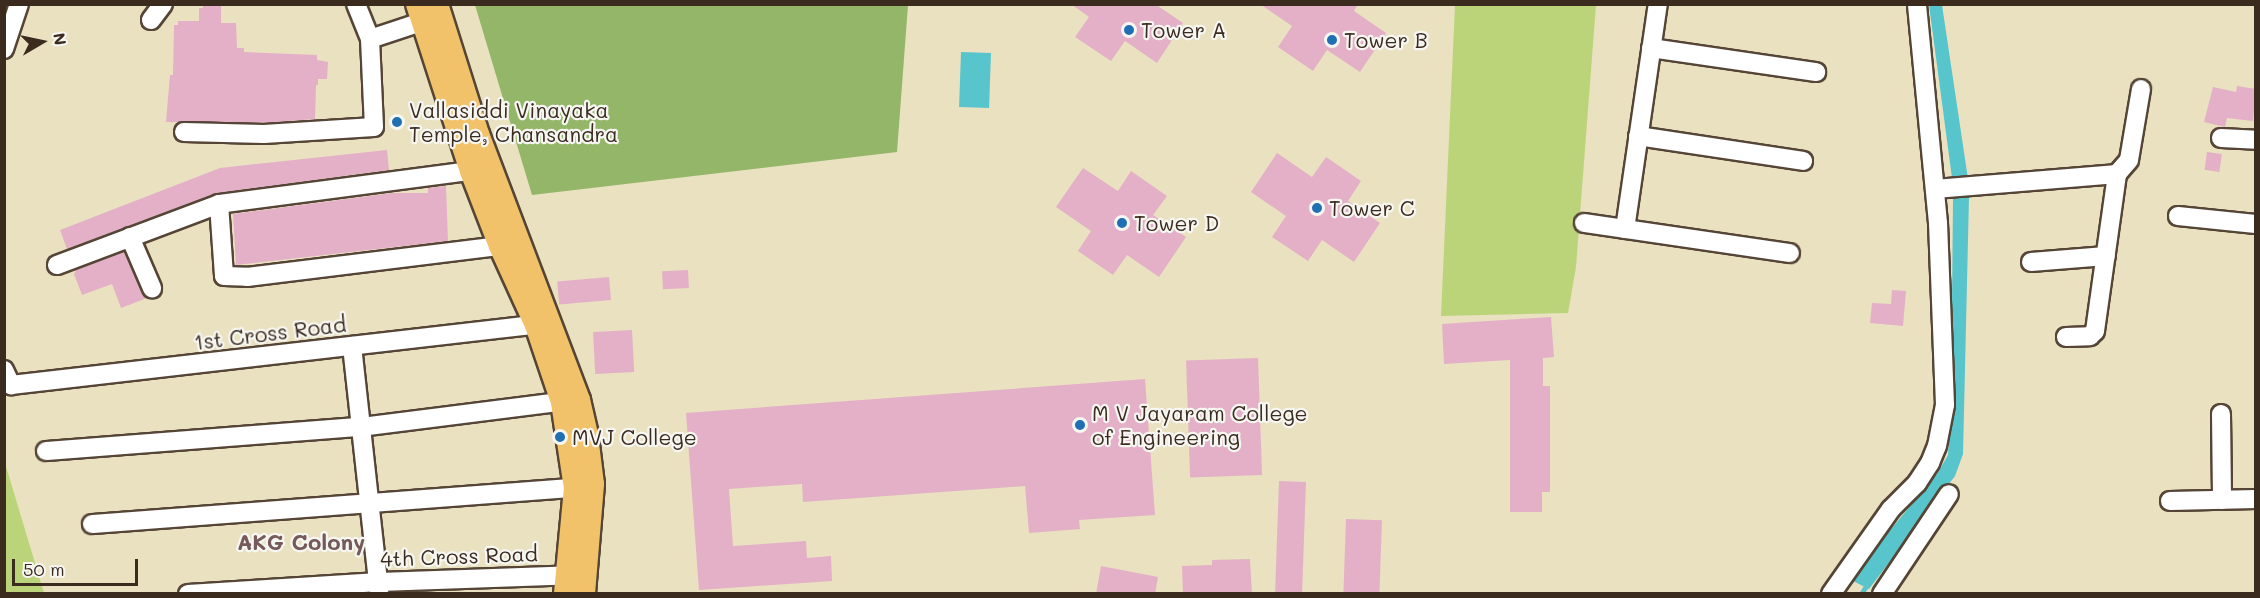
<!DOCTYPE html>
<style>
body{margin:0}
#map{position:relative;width:2260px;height:598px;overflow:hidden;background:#eae1c1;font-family:Mali,sans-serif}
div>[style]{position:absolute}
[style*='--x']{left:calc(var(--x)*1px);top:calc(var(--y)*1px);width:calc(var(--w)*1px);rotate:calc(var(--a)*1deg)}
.green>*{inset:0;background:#bbd479}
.forest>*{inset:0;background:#94b669}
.water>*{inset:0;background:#57c5cb;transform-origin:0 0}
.stream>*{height:5px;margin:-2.5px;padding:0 2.5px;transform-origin:2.5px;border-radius:2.5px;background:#57c5cb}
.building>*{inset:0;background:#e3b0c7;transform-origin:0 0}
.roads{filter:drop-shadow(2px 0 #554536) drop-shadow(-2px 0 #554536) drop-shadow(0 2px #554536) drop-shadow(0 -2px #554536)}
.minor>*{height:18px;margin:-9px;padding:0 9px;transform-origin:9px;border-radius:9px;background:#fff}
.major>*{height:22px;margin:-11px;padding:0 11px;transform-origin:11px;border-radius:11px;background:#f2c26a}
.dots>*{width:16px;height:16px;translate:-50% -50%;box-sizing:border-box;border:3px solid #f6f6f2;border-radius:50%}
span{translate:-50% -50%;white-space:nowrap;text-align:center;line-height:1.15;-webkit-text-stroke:4.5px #f6f6f2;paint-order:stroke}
.poi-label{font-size:21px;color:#3b2a1e}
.left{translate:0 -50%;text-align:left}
.street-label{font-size:21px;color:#3b2a1e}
.neighbourhood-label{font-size:22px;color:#765959;font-weight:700}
.frame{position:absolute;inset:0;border:6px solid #3b2a1e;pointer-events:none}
.north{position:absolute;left:12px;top:12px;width:60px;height:60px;-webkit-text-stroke:4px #f6f6f2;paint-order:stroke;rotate:81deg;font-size:16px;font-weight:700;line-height:24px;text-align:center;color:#3b2a1e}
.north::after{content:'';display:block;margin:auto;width:21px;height:27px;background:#3b2a1e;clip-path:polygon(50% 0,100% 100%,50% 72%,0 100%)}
.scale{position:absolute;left:12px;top:559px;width:126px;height:27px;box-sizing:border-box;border:3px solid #3b2a1e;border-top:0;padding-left:8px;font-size:18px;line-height:21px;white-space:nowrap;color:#3b2a1e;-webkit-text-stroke:4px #f6f6f2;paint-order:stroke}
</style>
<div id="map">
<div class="green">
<i style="clip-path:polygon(1455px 5px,1596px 5px,1576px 267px,1568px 313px,1441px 316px)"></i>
<i style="clip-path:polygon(5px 463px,44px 593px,5px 593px)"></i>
</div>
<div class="forest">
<i style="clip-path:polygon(475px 5px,908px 5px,897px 152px,532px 195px)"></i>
</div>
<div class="water">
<i style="clip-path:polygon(1929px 5px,1942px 5px,1968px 179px,1952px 178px)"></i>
<i style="left:961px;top:52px;width:30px;height:55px;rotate:2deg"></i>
<i style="clip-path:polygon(1969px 197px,1963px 454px,1955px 476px,1869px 589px,1853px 581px,1871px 553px,1937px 474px,1948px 455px,1951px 406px,1953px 198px)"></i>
</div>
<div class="stream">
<i style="--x:1861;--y:594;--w:15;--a:-58"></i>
</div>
<div class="building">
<i style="clip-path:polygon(203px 4px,221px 4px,221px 23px,236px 23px,237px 48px,244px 48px,244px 52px,317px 55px,317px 60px,328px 62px,327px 79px,318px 79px,318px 85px,316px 85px,315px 119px,264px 123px,166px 122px,170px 75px,173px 75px,174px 25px,178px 25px,178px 21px,199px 21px,199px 8px,203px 8px)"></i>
<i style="clip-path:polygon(1071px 4px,1155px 4px,1183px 23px,1157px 63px,1125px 41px,1111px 61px,1075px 37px,1089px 17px)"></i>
<i style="clip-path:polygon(1260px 4px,1358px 4px,1354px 11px,1386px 33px,1360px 72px,1327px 50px,1313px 71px,1278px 47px,1292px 26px)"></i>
<i style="clip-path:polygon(2237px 86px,2256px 89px,2253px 121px,2227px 118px,2225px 127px,2204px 122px,2213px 87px,2236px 92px)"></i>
<i style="clip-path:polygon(387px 150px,389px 170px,217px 193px,67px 249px,60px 230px,220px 168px)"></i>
<i style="left:2207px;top:152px;width:15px;height:18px;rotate:8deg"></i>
<i style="clip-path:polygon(1277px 153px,1312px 177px,1326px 157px,1361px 181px,1348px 201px,1380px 223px,1354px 262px,1322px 240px,1308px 261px,1272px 237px,1286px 216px,1251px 192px)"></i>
<i style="clip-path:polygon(1083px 168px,1118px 191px,1131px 171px,1167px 196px,1153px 215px,1186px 237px,1159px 277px,1127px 255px,1113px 275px,1078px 251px,1091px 231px,1056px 207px)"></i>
<i style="clip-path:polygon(446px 186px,448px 241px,236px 265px,233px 214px,392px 193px,428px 193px,428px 188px)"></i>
<i style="clip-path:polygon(124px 252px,142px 292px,147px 298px,121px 308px,112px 284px,82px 295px,74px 274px,76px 270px)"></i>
<i style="left:688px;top:270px;width:18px;height:26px;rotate:87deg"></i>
<i style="left:609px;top:277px;width:23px;height:52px;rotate:85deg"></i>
<i style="clip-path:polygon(1892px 290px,1906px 291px,1903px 326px,1870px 323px,1872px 303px,1891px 304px)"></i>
<i style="clip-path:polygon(1551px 317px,1554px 357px,1543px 358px,1543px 386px,1550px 386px,1550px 492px,1542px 492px,1542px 512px,1510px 512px,1510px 360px,1444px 364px,1442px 324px)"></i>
<i style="left:632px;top:330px;width:42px;height:39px;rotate:87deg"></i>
<i style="left:1258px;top:358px;width:117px;height:72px;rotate:88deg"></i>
<i style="clip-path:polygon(1145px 379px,1155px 515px,1079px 520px,1080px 529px,1029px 533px,1025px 486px,803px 502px,802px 484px,729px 489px,733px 546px,806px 541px,807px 558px,831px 556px,832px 581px,699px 590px,686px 413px)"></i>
<i style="left:1279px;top:481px;width:27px;height:113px;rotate:2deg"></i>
<i style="left:1346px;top:519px;width:36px;height:75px;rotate:2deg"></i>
<i style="clip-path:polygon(1250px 559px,1252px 594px,1183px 594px,1182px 566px,1212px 565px,1212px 560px)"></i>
<i style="clip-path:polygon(1101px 566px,1158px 577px,1155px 594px,1096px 594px)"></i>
</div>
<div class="roads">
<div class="minor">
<i style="--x:356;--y:4;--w:38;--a:68"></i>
<i style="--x:151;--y:20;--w:20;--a:-53"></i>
<i style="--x:1651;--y:48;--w:167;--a:8.3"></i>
<i style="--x:4;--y:49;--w:47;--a:-71.6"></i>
<i style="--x:184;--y:132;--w:80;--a:1.4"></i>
<i style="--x:264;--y:134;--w:110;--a:-3.6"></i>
<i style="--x:374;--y:127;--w:88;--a:-92.6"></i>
<i style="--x:370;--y:39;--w:66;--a:-18.4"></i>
<i style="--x:1638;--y:136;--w:167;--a:8.6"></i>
<i style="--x:2221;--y:138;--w:35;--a:3"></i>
<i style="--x:1935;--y:189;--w:183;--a:-4.7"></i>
<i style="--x:2117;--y:174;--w:18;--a:-49"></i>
<i style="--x:2129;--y:160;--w:72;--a:-80.4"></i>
<i style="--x:219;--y:204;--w:72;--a:86"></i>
<i style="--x:224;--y:276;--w:23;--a:2"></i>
<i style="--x:247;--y:277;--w:255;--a:-7"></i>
<i style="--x:2178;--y:216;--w:78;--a:5.9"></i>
<i style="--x:1584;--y:223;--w:208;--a:8.3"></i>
<i style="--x:1625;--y:229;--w:227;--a:-81.7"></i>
<i style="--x:130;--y:237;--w:56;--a:66.7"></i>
<i style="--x:2031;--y:262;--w:75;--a:-4.6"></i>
<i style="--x:57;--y:265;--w:173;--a:-20.6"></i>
<i style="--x:219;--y:204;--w:254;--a:-7.5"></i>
<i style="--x:2066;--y:337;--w:24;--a:-2"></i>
<i style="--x:2090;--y:336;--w:7;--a:-45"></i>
<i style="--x:2095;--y:331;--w:159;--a:-82"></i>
<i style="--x:352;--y:346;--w:247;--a:83.7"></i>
<i style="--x:4;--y:370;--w:17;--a:65"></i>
<i style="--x:11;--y:385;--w:542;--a:-6.57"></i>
<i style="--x:2221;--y:414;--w:86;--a:89.3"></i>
<i style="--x:46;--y:451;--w:316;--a:-4.4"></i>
<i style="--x:361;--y:427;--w:215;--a:-7.2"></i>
<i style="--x:2170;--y:501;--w:86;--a:-1.3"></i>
<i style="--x:92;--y:524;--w:484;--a:-4.3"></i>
<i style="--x:188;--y:594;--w:191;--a:-3.6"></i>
<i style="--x:379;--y:582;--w:200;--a:-2"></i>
<i style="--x:1831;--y:594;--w:104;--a:-54.8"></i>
<i style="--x:1891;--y:509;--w:37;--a:-45"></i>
<i style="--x:1917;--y:483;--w:24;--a:-57"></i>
<i style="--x:1930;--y:463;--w:18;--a:-68"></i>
<i style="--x:1937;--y:446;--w:42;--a:-79"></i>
<i style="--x:1945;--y:405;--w:182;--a:-92.2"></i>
<i style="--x:1938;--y:223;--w:220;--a:-95.5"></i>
<i style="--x:1882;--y:594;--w:120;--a:-56.2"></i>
</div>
<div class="major">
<i style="--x:417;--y:4;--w:176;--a:72.1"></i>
<i style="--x:471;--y:171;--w:80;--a:68.9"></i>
<i style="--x:500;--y:246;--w:87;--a:65.5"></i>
<i style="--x:536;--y:325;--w:81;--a:71.3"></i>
<i style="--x:562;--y:402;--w:87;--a:81.4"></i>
<i style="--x:575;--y:488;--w:106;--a:95.4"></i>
<i style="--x:437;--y:4;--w:136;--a:72.5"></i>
<i style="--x:478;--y:134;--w:285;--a:69.2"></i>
<i style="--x:579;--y:400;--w:37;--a:77"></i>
<i style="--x:587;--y:436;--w:48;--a:82.9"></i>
<i style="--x:593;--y:484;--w:110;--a:94.7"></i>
</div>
</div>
<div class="dots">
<i style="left:1129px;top:30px;background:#1f6fb2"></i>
<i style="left:1332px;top:40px;background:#1f6fb2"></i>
<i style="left:397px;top:122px;background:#1f6fb2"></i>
<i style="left:1317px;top:208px;background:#1f6fb2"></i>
<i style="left:1122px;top:223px;background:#1f6fb2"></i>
<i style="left:1080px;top:425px;background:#1f6fb2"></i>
<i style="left:560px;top:437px;background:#1f6fb2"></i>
</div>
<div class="poi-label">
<span class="left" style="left:1141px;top:30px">Tower A</span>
<span class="left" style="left:1344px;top:40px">Tower B</span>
<span class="left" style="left:409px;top:122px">Vallasiddi Vinayaka<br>Temple, Chansandra</span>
<span class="left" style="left:1329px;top:208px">Tower C</span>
<span class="left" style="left:1134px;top:223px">Tower D</span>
<span class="left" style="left:1092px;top:425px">M V Jayaram College<br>of Engineering</span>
<span class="left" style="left:572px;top:437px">MVJ College</span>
</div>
<div class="street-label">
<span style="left:270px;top:333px;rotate:-7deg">1st Cross Road</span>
<span style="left:459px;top:556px;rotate:-2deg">4th Cross Road</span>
</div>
<div class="neighbourhood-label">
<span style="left:301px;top:542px">AKG Colony</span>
</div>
<div class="frame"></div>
<div class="north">N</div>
<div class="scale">50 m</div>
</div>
